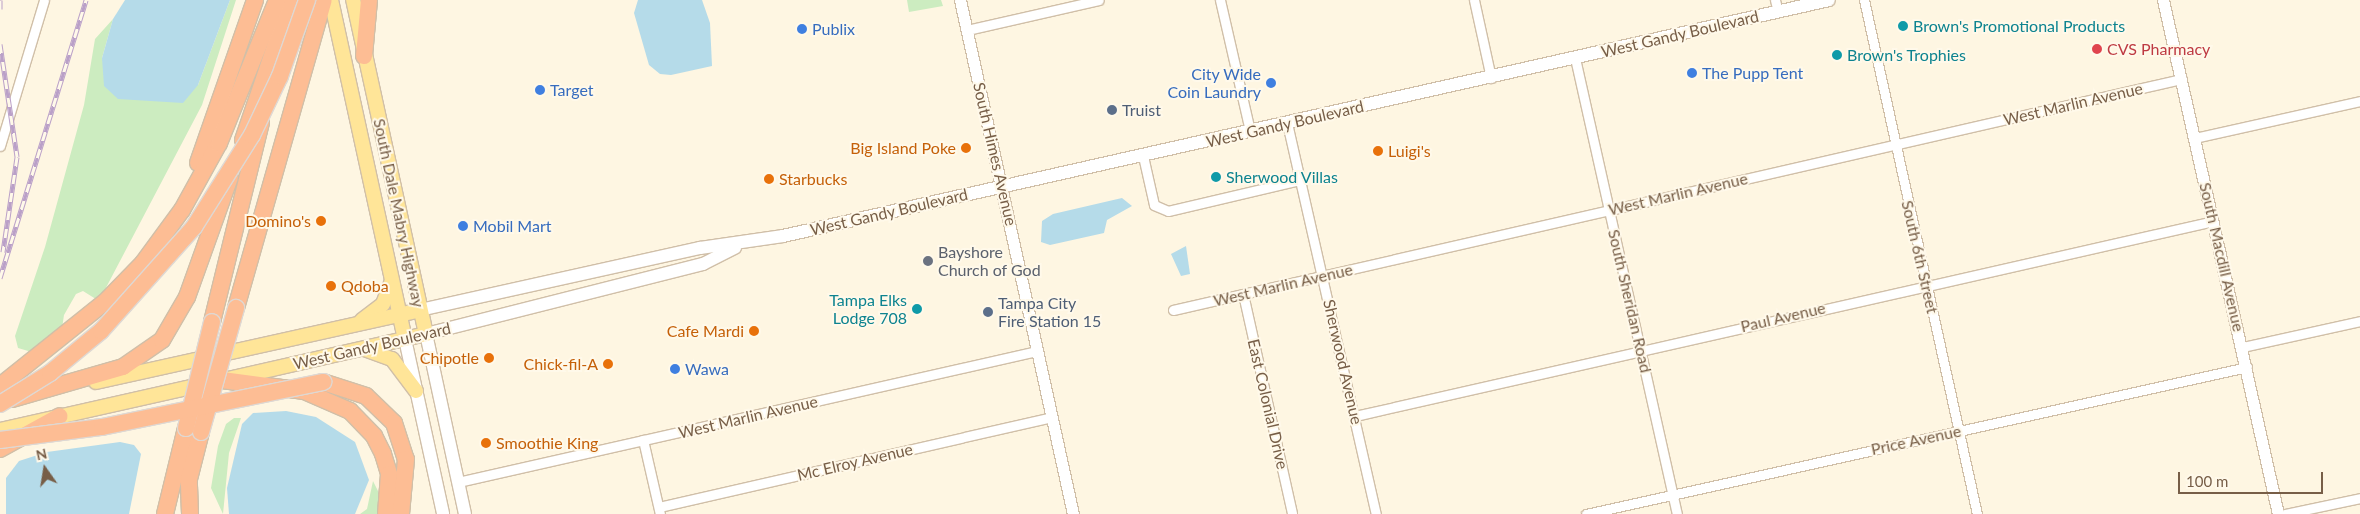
<!DOCTYPE html>
<style>
body{margin:0}
#map{position:relative;width:2360px;height:514px;overflow:hidden;background:#fef6e2;font-family:Lato,sans-serif}
div>[style]{position:absolute}
[style*='--x']{left:calc(var(--x)*1px);top:calc(var(--y)*1px);width:calc(var(--w)*1px);rotate:calc(var(--a)*1deg)}
.green>*{inset:0;background:#ccecc0}
.water>*{inset:0;background:#b5dbe9}
.roads{filter:drop-shadow(1px 0 #d0bfa8) drop-shadow(-1px 0 #d0bfa8) drop-shadow(0 1px #d0bfa8) drop-shadow(0 -1px #d0bfa8)}
.minor>*{height:9px;margin:-4.5px;padding:0 4.5px;transform-origin:4.5px;border-radius:4.5px;background:#fff}
.tertiary>*{height:11px;margin:-5.5px;padding:0 5.5px;transform-origin:5.5px;border-radius:5.5px;background:#fff}
.secondary>*{height:12px;margin:-6px;padding:0 6px;transform-origin:6px;border-radius:6px;background:#fff}
.primary>*{height:14px;margin:-7px;padding:0 7px;transform-origin:7px;border-radius:7px;background:#ffe598}
.motorway>*{height:16px;margin:-8px;padding:0 8px;transform-origin:8px;border-radius:8px;background:#fdbd94}
.rail>*{height:5px;margin-top:-2.5px;transform-origin:0;background:repeating-linear-gradient(90deg,#fff9ea 0 9px,#baa0c8 0 18px);box-sizing:border-box;border-block:1px solid #baa0c8}
.bridges{filter:drop-shadow(1px 0 #ded8d3) drop-shadow(-1px 0 #ded8d3) drop-shadow(0 1px #ded8d3) drop-shadow(0 -1px #ded8d3)}
.motorway-bridge>*{height:16px;margin:-8px;padding:0 8px;transform-origin:8px;border-radius:8px;background:#fdbd94}
.dots>*{width:14px;height:14px;translate:-50% -50%;box-sizing:border-box;border:2px solid #fff9ea;border-radius:50%}
span{translate:-50% -50%;white-space:nowrap;text-align:center;line-height:1.15;-webkit-text-stroke:4px #fff9ea;paint-order:stroke}
.culture-label{font-size:16px;color:#0d838f}
.left{translate:0 -50%;text-align:left}
.right{translate:-100% -50%;text-align:right}
.shop-label{font-size:16px;color:#366cbe}
.street-label{font-size:16px;color:#775e47}
.health-label{font-size:16px;color:#be3a42}
.service-label{font-size:16px;color:#4e5e75}
.food-label{font-size:16px;color:#c56008}
.worship-label{font-size:16px;color:#5b616d}
.north{position:absolute;left:20px;top:444px;width:50px;height:50px;-webkit-text-stroke:4px #fff9ea;paint-order:stroke;rotate:347deg;font-size:14px;font-weight:700;line-height:20px;text-align:center;color:#775e47}
.north::after{content:'';display:block;margin:auto;width:18px;height:22px;background:#775e47;clip-path:polygon(50% 0,100% 100%,50% 72%,0 100%)}
.scale{position:absolute;left:2178px;top:472px;width:145px;height:22px;box-sizing:border-box;border:2px solid #775e47;border-top:0;padding-left:6px;font-size:15px;line-height:18px;white-space:nowrap;color:#775e47;-webkit-text-stroke:4px #fff9ea;paint-order:stroke}
</style>
<div id="map">
<div class="green">
<i style="clip-path:polygon(230px 0,236px 0,202px 105px,99px 301px,83px 291px,76px 294px,64px 315px,61px 335px,35px 353px,18px 348px,15px 336px,45px 247px,84px 105px,95px 39px,113px 19px,102px 58px,198px 85px)"></i>
<i style="clip-path:polygon(907px 0,941px 0,943px 6px,909px 12px)"></i>
<i style="clip-path:polygon(234px 418px,241px 418px,229px 453px,223px 514px,211px 488px,218px 446px,226px 424px)"></i>
<i style="clip-path:polygon(373px 481px,379px 493px,378px 514px,360px 514px,367px 509px)"></i>
</div>
<div class="water">
<i style="clip-path:polygon(125px 0,230px 0,198px 85px,183px 103px,118px 99px,104px 86px,102px 58px,113px 19px)"></i>
<i style="clip-path:polygon(638px 0,702px 0,710px 23px,712px 66px,671px 75px,660px 74px,649px 65px,634px 13px)"></i>
<i style="clip-path:polygon(1122px 198px,1132px 206px,1107px 220px,1104px 233px,1050px 245px,1041px 242px,1042px 221px,1053px 214px)"></i>
<i style="clip-path:polygon(1186px 246px,1190px 274px,1181px 276px,1171px 254px)"></i>
<i style="clip-path:polygon(286px 411px,316px 417px,355px 442px,369px 480px,355px 514px,229px 514px,227px 488px,242px 424px,253px 413px)"></i>
<i style="clip-path:polygon(120px 442px,134px 445px,141px 454px,129px 514px,6px 514px,6px 478px,19px 461px,47px 452px)"></i>
</div>
<div class="roads">
<div class="minor">
<i style="--x:1220;--y:0;--w:134;--a:77.1"></i>
<i style="--x:1474;--y:0;--w:80;--a:77.7"></i>
<i style="--x:1775;--y:0;--w:12;--a:76"></i>
<i style="--x:1864;--y:0;--w:526;--a:77.6"></i>
<i style="--x:967;--y:30;--w:135;--a:-12.8"></i>
<i style="--x:1575;--y:58;--w:467;--a:77.4"></i>
<i style="--x:1287;--y:123;--w:401;--a:77.2"></i>
<i style="--x:2195;--y:138;--w:169;--a:-12.6"></i>
<i style="--x:0;--y:146;--w:152;--a:-73.2"></i>
<i style="--x:1143;--y:156;--w:50;--a:77.3"></i>
<i style="--x:1154;--y:205;--w:15;--a:23"></i>
<i style="--x:1168;--y:211;--w:136;--a:-13.2"></i>
<i style="--x:1243;--y:294;--w:225;--a:77.4"></i>
<i style="--x:1173;--y:310;--w:1035;--a:-12.9"></i>
<i style="--x:2243;--y:347;--w:120;--a:-12.5"></i>
<i style="--x:1355;--y:416;--w:880;--a:-12.8"></i>
<i style="--x:643;--y:440;--w:76;--a:77.1"></i>
<i style="--x:458;--y:482;--w:594;--a:-12.75"></i>
<i style="--x:659;--y:507;--w:403;--a:-12.9"></i>
<i style="--x:1586;--y:514;--w:677;--a:-12.54"></i>
<i style="--x:2285;--y:514;--w:77;--a:-12"></i>
</div>
<div class="tertiary">
<i style="--x:960;--y:0;--w:526;--a:77.6"></i>
<i style="--x:2163;--y:0;--w:527;--a:77.39"></i>
</div>
<div class="secondary">
<i style="--x:420;--y:310;--w:287;--a:-12.5"></i>
<i style="--x:700;--y:248;--w:84;--a:-8.2"></i>
<i style="--x:783;--y:236;--w:1072;--a:-12.71"></i>
<i style="--x:405;--y:339;--w:179;--a:77.7"></i>
<i style="--x:465;--y:514;--w:184;--a:-102.2"></i>
<i style="--x:426;--y:334;--w:286;--a:-14.2"></i>
<i style="--x:703;--y:264;--w:36;--a:-27"></i>
</div>
<div class="primary">
<i style="--x:331;--y:0;--w:347;--a:77.7"></i>
<i style="--x:362;--y:320;--w:26;--a:-37"></i>
<i style="--x:383;--y:304;--w:25;--a:-69"></i>
<i style="--x:364;--y:349;--w:30;--a:20"></i>
<i style="--x:392;--y:359;--w:40;--a:53"></i>
<i style="--x:228;--y:379;--w:203;--a:-12.8"></i>
<i style="--x:426;--y:334;--w:342;--a:-102.3"></i>
<i style="--x:96;--y:382;--w:332;--a:-12.5"></i>
<i style="--x:0;--y:430;--w:209;--a:-12.7"></i>
</div>
<div class="motorway">
<i style="--x:364;--y:56;--w:56;--a:-84.9"></i>
<i style="--x:243;--y:140;--w:148;--a:-71.1"></i>
<i style="--x:198;--y:163;--w:173;--a:-70.7"></i>
<i style="--x:236;--y:308;--w:320;--a:-74.1"></i>
<i style="--x:212;--y:322;--w:205;--a:-76.2"></i>
<i style="--x:222;--y:380;--w:83;--a:7.6"></i>
<i style="--x:304;--y:391;--w:50;--a:23.5"></i>
<i style="--x:350;--y:411;--w:35;--a:46"></i>
<i style="--x:374;--y:436;--w:20;--a:63"></i>
<i style="--x:383;--y:454;--w:21;--a:73"></i>
<i style="--x:389;--y:474;--w:40;--a:94.3"></i>
<i style="--x:323;--y:382;--w:45;--a:18"></i>
<i style="--x:366;--y:396;--w:39;--a:44"></i>
<i style="--x:394;--y:423;--w:38;--a:72"></i>
<i style="--x:406;--y:459;--w:55;--a:95.2"></i>
<i style="--x:0;--y:386;--w:134;--a:-38.7"></i>
<i style="--x:105;--y:302;--w:54;--a:-45.7"></i>
<i style="--x:143;--y:263;--w:66;--a:-53.7"></i>
<i style="--x:182;--y:210;--w:77;--a:-61.1"></i>
<i style="--x:219;--y:143;--w:154;--a:-67.9"></i>
<i style="--x:12;--y:399;--w:116;--a:-16.1"></i>
<i style="--x:123;--y:367;--w:47;--a:-34.7"></i>
<i style="--x:162;--y:340;--w:50;--a:-59.8"></i>
<i style="--x:187;--y:297;--w:127;--a:-70.3"></i>
<i style="--x:0;--y:449;--w:68;--a:-28.8"></i>
<i style="--x:165;--y:514;--w:89;--a:-76.3"></i>
<i style="--x:190;--y:514;--w:35;--a:-92"></i>
<i style="--x:189;--y:479;--w:49;--a:-75.7"></i>
</div>
</div>
<div class="rail">
<i style="--x:0;--y:9;--w:9;--a:-90"></i>
<i style="--x:0;--y:44;--w:114;--a:81.4"></i>
<i style="--x:17;--y:157;--w:96;--a:98.4"></i>
<i style="--x:0;--y:278;--w:291;--a:-72.8"></i>
</div>
<div class="bridges">
<div class="motorway-bridge">
<i style="--x:0;--y:404;--w:59;--a:-31.8"></i>
<i style="--x:50;--y:373;--w:66;--a:-39.5"></i>
<i style="--x:101;--y:331;--w:140;--a:-48.2"></i>
<i style="--x:194;--y:227;--w:109;--a:-57.8"></i>
<i style="--x:252;--y:135;--w:65;--a:-64.6"></i>
<i style="--x:280;--y:76;--w:81;--a:-70.4"></i>
<i style="--x:186;--y:428;--w:109;--a:-76.2"></i>
<i style="--x:201;--y:432;--w:129;--a:-74.2"></i>
<i style="--x:0;--y:440;--w:103;--a:-7.3"></i>
<i style="--x:102;--y:427;--w:226;--a:-11.5"></i>
</div>
</div>
<div class="dots">
<i style="left:1903px;top:26px;background:#0f9aa8"></i>
<i style="left:802px;top:29px;background:#3f7fe0"></i>
<i style="left:2097px;top:49px;background:#e0444e"></i>
<i style="left:1837px;top:55px;background:#0f9aa8"></i>
<i style="left:1692px;top:73px;background:#3f7fe0"></i>
<i style="left:1271px;top:83px;background:#3f7fe0"></i>
<i style="left:540px;top:90px;background:#3f7fe0"></i>
<i style="left:1112px;top:110px;background:#5c6f8a"></i>
<i style="left:966px;top:148px;background:#e8710a"></i>
<i style="left:1378px;top:151px;background:#e8710a"></i>
<i style="left:1216px;top:177px;background:#0f9aa8"></i>
<i style="left:769px;top:179px;background:#e8710a"></i>
<i style="left:321px;top:221px;background:#e8710a"></i>
<i style="left:463px;top:226px;background:#3f7fe0"></i>
<i style="left:928px;top:261px;background:#6b7280"></i>
<i style="left:331px;top:286px;background:#e8710a"></i>
<i style="left:917px;top:309px;background:#0f9aa8"></i>
<i style="left:988px;top:312px;background:#5c6f8a"></i>
<i style="left:754px;top:331px;background:#e8710a"></i>
<i style="left:489px;top:358px;background:#e8710a"></i>
<i style="left:608px;top:364px;background:#e8710a"></i>
<i style="left:675px;top:369px;background:#3f7fe0"></i>
<i style="left:486px;top:443px;background:#e8710a"></i>
</div>
<div class="culture-label">
<span class="left" style="left:1913px;top:26px">Brown's Promotional Products</span>
<span class="left" style="left:1847px;top:55px">Brown's Trophies</span>
<span class="left" style="left:1226px;top:177px">Sherwood Villas</span>
<span class="right" style="left:907px;top:309px">Tampa Elks<br>Lodge 708</span>
</div>
<div class="shop-label">
<span class="left" style="left:812px;top:29px">Publix</span>
<span class="left" style="left:1702px;top:73px">The Pupp Tent</span>
<span class="right" style="left:1261px;top:83px">City Wide<br>Coin Laundry</span>
<span class="left" style="left:550px;top:90px">Target</span>
<span class="left" style="left:473px;top:226px">Mobil Mart</span>
<span class="left" style="left:685px;top:369px">Wawa</span>
</div>
<div class="street-label">
<span style="left:1680px;top:34px;rotate:-13deg">West Gandy Boulevard</span>
<span style="left:2073px;top:104px;rotate:-13deg">West Marlin Avenue</span>
<span style="left:1285px;top:124px;rotate:-13deg">West Gandy Boulevard</span>
<span style="left:995px;top:154px;rotate:77deg">South Himes Avenue</span>
<span style="left:1678px;top:194px;rotate:-13deg">West Marlin Avenue</span>
<span style="left:889px;top:212px;rotate:-13deg">West Gandy Boulevard</span>
<span style="left:399px;top:213px;rotate:78deg">South Dale Mabry Highway</span>
<span style="left:1920px;top:257px;rotate:77deg">South 6th Street</span>
<span style="left:2222px;top:257px;rotate:77deg">South Macdill Avenue</span>
<span style="left:1283px;top:285px;rotate:-13deg">West Marlin Avenue</span>
<span style="left:1630px;top:301px;rotate:77deg">South Sheridan Road</span>
<span style="left:1783px;top:317px;rotate:-13deg">Paul Avenue</span>
<span style="left:372px;top:346px;rotate:-13deg">West Gandy Boulevard</span>
<span style="left:1343px;top:362px;rotate:77deg">Sherwood Avenue</span>
<span style="left:1268px;top:404px;rotate:77deg">East Colonial Drive</span>
<span style="left:748px;top:417px;rotate:-13deg">West Marlin Avenue</span>
<span style="left:1916px;top:440px;rotate:-12deg">Price Avenue</span>
<span style="left:855px;top:462px;rotate:-13deg">Mc Elroy Avenue</span>
</div>
<div class="health-label">
<span class="left" style="left:2107px;top:49px">CVS Pharmacy</span>
</div>
<div class="service-label">
<span class="left" style="left:1122px;top:110px">Truist</span>
<span class="left" style="left:998px;top:312px">Tampa City<br>Fire Station 15</span>
</div>
<div class="food-label">
<span class="right" style="left:956px;top:148px">Big Island Poke</span>
<span class="left" style="left:1388px;top:151px">Luigi's</span>
<span class="left" style="left:779px;top:179px">Starbucks</span>
<span class="right" style="left:311px;top:221px">Domino's</span>
<span class="left" style="left:341px;top:286px">Qdoba</span>
<span class="right" style="left:744px;top:331px">Cafe Mardi</span>
<span class="right" style="left:479px;top:358px">Chipotle</span>
<span class="right" style="left:598px;top:364px">Chick-fil-A</span>
<span class="left" style="left:496px;top:443px">Smoothie King</span>
</div>
<div class="worship-label">
<span class="left" style="left:938px;top:261px">Bayshore<br>Church of God</span>
</div>
<div class="north">N</div>
<div class="scale">100 m</div>
</div>
